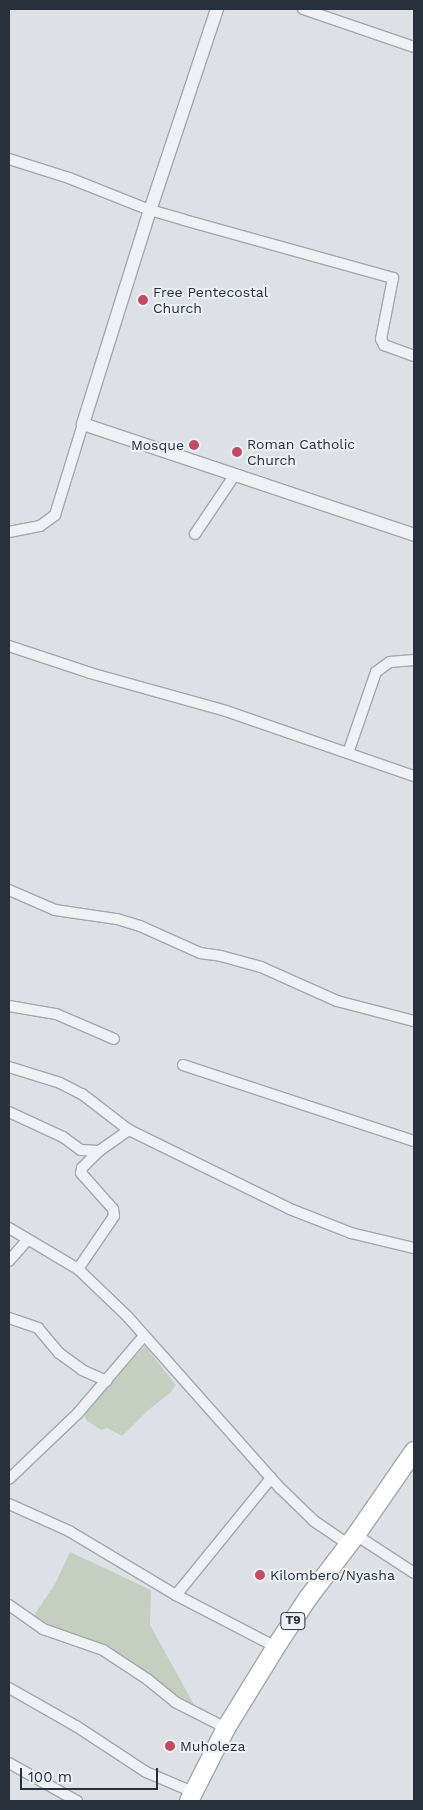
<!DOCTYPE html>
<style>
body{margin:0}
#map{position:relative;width:423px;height:1810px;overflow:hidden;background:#dde1e6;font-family:"Work Sans",sans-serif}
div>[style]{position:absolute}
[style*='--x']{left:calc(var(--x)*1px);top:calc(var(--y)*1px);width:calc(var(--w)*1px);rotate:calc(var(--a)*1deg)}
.green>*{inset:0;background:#c4cfbf}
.roads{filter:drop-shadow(1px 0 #a3a8af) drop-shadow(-1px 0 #a3a8af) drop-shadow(0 1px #a3a8af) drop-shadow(0 -1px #a3a8af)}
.minor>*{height:10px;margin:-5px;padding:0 5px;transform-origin:5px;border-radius:5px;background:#f0f1f4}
.tertiary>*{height:12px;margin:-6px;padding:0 6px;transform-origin:6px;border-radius:6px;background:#f0f1f4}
.trunk>*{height:18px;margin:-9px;padding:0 9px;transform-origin:9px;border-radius:9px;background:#fff}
.dots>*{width:14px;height:14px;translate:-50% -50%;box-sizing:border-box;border:2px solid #ecf0f4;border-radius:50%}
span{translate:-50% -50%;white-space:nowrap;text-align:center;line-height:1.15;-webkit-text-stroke:4px #ecf0f4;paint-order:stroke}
.shield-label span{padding:1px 4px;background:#ecf0f4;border:1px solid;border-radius:4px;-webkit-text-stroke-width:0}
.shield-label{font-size:12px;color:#28303b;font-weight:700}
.poi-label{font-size:14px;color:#28303b}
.left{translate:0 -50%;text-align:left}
.right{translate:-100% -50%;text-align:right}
.frame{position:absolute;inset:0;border:10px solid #28303b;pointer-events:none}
.scale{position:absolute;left:20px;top:1768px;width:138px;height:22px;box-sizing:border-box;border:2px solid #28303b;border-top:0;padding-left:6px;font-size:15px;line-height:18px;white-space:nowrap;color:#28303b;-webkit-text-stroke:4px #ecf0f4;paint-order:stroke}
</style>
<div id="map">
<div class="green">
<i style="clip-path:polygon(145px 1346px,176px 1385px,171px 1392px,147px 1411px,122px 1436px,107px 1428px,101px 1430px,86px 1420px,84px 1412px)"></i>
<i style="clip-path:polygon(70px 1552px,151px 1590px,150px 1625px,198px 1712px,173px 1698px,106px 1646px,43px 1623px,33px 1617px,55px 1584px)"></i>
</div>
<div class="roads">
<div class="minor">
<i style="--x:303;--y:9;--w:117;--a:18.9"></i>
<i style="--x:9;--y:159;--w:63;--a:17.6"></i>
<i style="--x:69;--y:178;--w:87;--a:21.6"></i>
<i style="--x:150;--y:210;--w:35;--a:16"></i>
<i style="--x:184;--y:220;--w:217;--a:15.5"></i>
<i style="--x:393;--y:278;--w:62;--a:101.1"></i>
<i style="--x:381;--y:339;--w:7;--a:63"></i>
<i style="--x:384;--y:345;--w:32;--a:20"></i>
<i style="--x:9;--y:532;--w:32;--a:-11"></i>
<i style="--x:40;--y:526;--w:19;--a:-36"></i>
<i style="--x:55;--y:515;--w:95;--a:-72.9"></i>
<i style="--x:195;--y:534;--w:70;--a:-56.1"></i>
<i style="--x:9;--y:646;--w:85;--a:18.4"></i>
<i style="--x:90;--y:673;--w:141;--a:15.6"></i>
<i style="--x:226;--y:711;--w:199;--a:19.1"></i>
<i style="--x:348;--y:753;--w:86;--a:-70.9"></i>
<i style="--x:376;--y:672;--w:17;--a:-36"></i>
<i style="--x:390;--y:662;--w:24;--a:-5"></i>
<i style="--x:9;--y:890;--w:50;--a:23.5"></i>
<i style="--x:55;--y:910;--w:63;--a:8.3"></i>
<i style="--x:117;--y:919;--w:24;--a:17"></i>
<i style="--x:140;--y:926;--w:66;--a:24.2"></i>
<i style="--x:200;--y:953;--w:21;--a:8"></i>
<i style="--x:221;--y:956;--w:41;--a:15.4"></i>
<i style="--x:261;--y:967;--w:83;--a:24.1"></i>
<i style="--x:337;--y:1001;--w:80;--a:14.6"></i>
<i style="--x:9;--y:1006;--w:48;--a:9.7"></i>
<i style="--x:56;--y:1014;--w:63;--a:23.3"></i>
<i style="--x:183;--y:1065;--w:243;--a:18.2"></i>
<i style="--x:9;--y:1067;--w:53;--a:17.4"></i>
<i style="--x:60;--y:1083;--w:25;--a:27"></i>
<i style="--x:82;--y:1094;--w:59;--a:37.5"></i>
<i style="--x:129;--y:1130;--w:179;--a:26.1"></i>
<i style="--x:290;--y:1209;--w:66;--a:21.5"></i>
<i style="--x:351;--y:1233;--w:65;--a:13.4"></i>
<i style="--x:9;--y:1112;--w:60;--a:24.8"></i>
<i style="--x:63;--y:1137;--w:22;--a:36"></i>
<i style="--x:81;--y:1150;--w:18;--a:3"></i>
<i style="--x:99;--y:1151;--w:37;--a:-35"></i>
<i style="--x:9;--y:1228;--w:80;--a:30.7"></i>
<i style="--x:78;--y:1269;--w:69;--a:43.8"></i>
<i style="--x:128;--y:1317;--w:229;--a:48.4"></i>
<i style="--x:280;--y:1488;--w:47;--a:44.1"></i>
<i style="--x:314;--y:1521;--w:42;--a:34.4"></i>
<i style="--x:9;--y:1261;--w:28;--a:-49"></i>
<i style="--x:78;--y:1269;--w:64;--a:-55.8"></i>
<i style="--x:114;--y:1216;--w:7;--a:-98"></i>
<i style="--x:113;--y:1209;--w:48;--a:-131.6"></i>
<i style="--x:81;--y:1173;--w:5;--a:-79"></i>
<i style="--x:82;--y:1168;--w:24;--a:-45"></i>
<i style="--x:9;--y:1318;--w:31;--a:19"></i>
<i style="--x:38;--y:1328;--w:33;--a:50"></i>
<i style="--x:59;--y:1353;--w:29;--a:36"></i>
<i style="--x:82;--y:1370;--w:27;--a:24"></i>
<i style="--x:9;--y:1479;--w:95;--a:-43.7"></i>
<i style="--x:78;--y:1413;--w:101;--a:-49.4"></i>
<i style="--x:9;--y:1504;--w:66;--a:24.2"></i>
<i style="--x:69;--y:1531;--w:125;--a:30.9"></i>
<i style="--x:176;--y:1595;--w:113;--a:27.5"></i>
<i style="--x:356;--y:1535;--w:69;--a:33.2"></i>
<i style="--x:176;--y:1595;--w:151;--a:-50.9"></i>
<i style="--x:9;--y:1605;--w:42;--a:35.2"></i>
<i style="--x:43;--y:1629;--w:64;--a:19.3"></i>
<i style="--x:103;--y:1650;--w:53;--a:33.4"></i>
<i style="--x:147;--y:1679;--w:36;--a:39"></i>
<i style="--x:175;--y:1702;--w:57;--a:27"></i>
<i style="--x:9;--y:1688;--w:77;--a:29.6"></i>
<i style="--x:76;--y:1726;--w:84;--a:33.3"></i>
<i style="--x:146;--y:1772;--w:51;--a:23.1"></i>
<i style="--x:9;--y:1763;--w:78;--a:29.2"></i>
</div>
<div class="tertiary">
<i style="--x:217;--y:9;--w:212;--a:108.4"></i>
<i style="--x:150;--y:210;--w:224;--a:107.4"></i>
<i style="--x:83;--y:424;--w:349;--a:18.5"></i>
</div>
<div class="trunk">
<i style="--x:189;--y:1801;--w:82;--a:-63.1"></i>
<i style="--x:226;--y:1728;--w:101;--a:-58.4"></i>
<i style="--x:279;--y:1642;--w:53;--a:-56.6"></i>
<i style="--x:308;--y:1598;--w:79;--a:-52.7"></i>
<i style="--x:356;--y:1535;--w:102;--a:-55.4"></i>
</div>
</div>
<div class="dots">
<i style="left:143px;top:300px;background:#c14c62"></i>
<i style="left:194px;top:445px;background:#c14c62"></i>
<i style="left:237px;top:452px;background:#c14c62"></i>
<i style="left:260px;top:1575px;background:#c14c62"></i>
<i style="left:170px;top:1746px;background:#c14c62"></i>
</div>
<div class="shield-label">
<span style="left:293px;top:1621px">T9</span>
</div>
<div class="poi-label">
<span class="left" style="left:153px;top:300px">Free Pentecostal<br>Church</span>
<span class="left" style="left:247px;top:452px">Roman Catholic<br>Church</span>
<span class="right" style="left:184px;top:445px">Mosque</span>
<span class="left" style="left:270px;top:1575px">Kilombero/Nyasha</span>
<span class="left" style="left:180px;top:1746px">Muholeza</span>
</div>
<div class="frame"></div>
<div class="scale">100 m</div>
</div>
